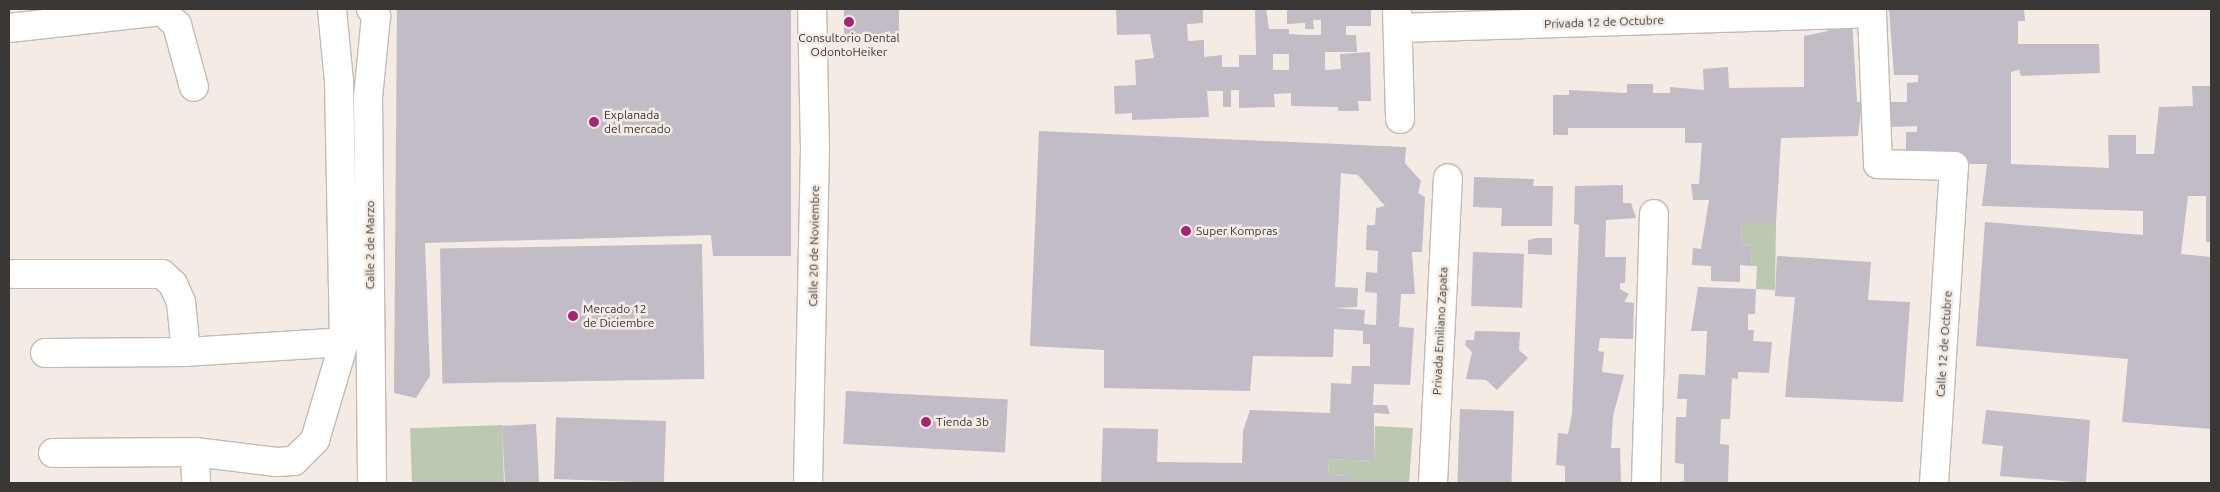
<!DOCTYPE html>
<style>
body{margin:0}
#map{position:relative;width:2220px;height:492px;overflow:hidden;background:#f4ebe4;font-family:Ubuntu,sans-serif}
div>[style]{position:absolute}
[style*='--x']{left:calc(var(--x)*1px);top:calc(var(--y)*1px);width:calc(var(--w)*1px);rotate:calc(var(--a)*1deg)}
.green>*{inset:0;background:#bbc9b3;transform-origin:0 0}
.building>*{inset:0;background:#c1bcc5;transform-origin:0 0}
.roads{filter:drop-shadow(1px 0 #c3bab3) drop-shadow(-1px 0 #c3bab3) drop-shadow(0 1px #c3bab3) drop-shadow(0 -1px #c3bab3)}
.street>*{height:28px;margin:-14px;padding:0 14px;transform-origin:14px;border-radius:14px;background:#fff}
.dots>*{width:14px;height:14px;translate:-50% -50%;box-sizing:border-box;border:2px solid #f4ebe4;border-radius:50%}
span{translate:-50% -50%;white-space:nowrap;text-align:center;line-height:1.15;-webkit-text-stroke:5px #f4ebe4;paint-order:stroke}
.street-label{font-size:12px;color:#3a3734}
.poi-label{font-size:12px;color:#3a3734}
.left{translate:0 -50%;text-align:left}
.frame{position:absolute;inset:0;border:10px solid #3a3734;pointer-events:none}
</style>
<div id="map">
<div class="green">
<i style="clip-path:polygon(1742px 223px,1776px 223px,1775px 290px,1756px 289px,1757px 266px,1751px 266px,1752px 246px,1741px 245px)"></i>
<i style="left:502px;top:425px;width:58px;height:92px;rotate:88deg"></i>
<i style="clip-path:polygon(1375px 426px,1413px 428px,1409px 483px,1351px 483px,1351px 476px,1328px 475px,1329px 459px,1374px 461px)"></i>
</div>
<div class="building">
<i style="clip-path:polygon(397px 9px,791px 9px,791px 256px,713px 256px,711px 235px,425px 243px,430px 376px,416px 398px,394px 393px)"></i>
<i style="left:844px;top:9px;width:55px;height:25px"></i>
<i style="clip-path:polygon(evenodd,1116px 9px,1203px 9px,1203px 23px,1187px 24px,1188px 41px,1204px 40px,1204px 57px,1222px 55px,1222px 67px,1239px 67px,1239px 55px,1256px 55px,1255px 9px,1266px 9px,1269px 29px,1289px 29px,1289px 34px,1306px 35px,1321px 35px,1321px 20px,1313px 20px,1314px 29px,1305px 29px,1305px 23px,1287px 24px,1287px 9px,1371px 9px,1371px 26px,1346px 26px,1346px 35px,1356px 35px,1357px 52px,1325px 52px,1325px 70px,1341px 69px,1340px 54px,1370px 52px,1371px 101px,1358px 101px,1359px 111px,1338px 111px,1338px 107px,1291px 106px,1291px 93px,1274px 94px,1275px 107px,1239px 108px,1239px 90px,1231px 90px,1231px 107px,1223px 107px,1223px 91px,1207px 91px,1209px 117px,1132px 120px,1132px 113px,1115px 114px,1114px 86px,1136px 85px,1135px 60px,1154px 58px,1150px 34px,1117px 35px,1116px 9px,1273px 54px,1289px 54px,1289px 70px,1273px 70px,1273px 54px)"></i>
<i style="clip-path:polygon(1889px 9px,2024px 9px,2025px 21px,2018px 21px,2018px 44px,2099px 44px,2100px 73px,2021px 76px,2019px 70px,2011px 72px,2011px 164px,2109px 168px,2108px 135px,2136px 135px,2136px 154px,2154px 154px,2159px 107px,2193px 106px,2192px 86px,2211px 86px,2211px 242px,2206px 242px,2206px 196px,2188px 196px,2181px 254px,2211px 257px,2211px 429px,2122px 422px,2128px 359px,1976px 346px,1985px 222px,2143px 235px,2143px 211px,1982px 206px,1987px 164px,1959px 164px,1906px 154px,1906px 132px,1917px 132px,1917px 126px,1891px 127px,1891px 102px,1907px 102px,1907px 83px,1918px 82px,1918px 75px,1894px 75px)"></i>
<i style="clip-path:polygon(1828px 20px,1852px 20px,1857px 102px,1862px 102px,1858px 136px,1781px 138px,1776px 223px,1742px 223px,1741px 245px,1752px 246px,1751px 266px,1740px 265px,1740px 282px,1711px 281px,1711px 266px,1692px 265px,1693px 248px,1701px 249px,1709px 200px,1693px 200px,1691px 184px,1699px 184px,1702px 143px,1685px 143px,1685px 128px,1568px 128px,1568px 135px,1553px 135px,1553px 95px,1569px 95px,1569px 90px,1627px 93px,1627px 84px,1653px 84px,1653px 93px,1670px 93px,1670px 87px,1704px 90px,1703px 69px,1728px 67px,1729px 88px,1804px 87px,1804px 36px,1828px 31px)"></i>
<i style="clip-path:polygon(evenodd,1039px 131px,1406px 147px,1405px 163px,1421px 181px,1418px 193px,1425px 197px,1422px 252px,1412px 252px,1415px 294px,1401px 294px,1399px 327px,1414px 328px,1410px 385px,1374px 384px,1373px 405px,1387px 405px,1390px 414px,1374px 413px,1374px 461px,1329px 459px,1328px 475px,1351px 476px,1351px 483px,1101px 483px,1103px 428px,1158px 429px,1157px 462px,1242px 463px,1243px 431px,1250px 410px,1330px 413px,1331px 383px,1351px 384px,1352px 366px,1370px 366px,1370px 344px,1363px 344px,1363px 331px,1334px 329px,1333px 357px,1253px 356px,1250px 391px,1104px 388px,1104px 350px,1030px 346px,1039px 131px,1341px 173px,1358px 175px,1385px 206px,1376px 208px,1375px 225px,1367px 225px,1366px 250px,1378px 251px,1377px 273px,1366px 272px,1365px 292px,1377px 293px,1376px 325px,1364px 324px,1365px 310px,1334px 308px,1357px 307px,1358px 288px,1335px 287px,1341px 173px)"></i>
<i style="clip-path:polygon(1474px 177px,1534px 179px,1533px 186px,1553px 186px,1552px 226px,1501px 226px,1502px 208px,1473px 207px)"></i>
<i style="clip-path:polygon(1623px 185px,1623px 203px,1631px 203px,1636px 218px,1606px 220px,1605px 257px,1626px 257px,1625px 283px,1620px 283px,1620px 289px,1629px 294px,1624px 302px,1634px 303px,1633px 339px,1600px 338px,1598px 351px,1604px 352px,1602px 372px,1624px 375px,1613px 416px,1611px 448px,1620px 448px,1621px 483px,1565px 483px,1565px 466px,1556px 465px,1558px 433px,1568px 434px,1572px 414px,1579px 225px,1574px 224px,1575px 186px)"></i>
<i style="clip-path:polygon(1536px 238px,1552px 238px,1552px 255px,1528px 254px,1528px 240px)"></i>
<i style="left:702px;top:244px;width:135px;height:262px;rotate:89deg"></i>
<i style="left:1473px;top:252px;width:51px;height:54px;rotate:2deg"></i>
<i style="clip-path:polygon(1777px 256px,1871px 262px,1868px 300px,1910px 302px,1903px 402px,1785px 397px,1795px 297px,1775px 296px)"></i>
<i style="clip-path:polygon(1698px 287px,1756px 289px,1755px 314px,1748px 314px,1748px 330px,1754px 330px,1753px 341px,1772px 342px,1769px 373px,1738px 372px,1738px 379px,1732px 378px,1730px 419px,1721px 419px,1720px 444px,1729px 445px,1728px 483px,1671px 483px,1684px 481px,1684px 464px,1675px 463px,1676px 417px,1686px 417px,1687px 399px,1677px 399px,1679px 374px,1705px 375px,1707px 331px,1691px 331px)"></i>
<i style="clip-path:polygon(1475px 331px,1520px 332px,1519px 350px,1528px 358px,1497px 390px,1486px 380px,1466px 379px,1472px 352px,1465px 345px,1466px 340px,1474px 340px)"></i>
<i style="left:846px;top:391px;width:162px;height:53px;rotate:3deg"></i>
<i style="left:1460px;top:409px;width:54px;height:74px;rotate:2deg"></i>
<i style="clip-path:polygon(1986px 410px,2090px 420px,2086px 483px,2000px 476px,2003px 446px,1982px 444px)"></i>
<i style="left:666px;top:421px;width:62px;height:110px;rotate:92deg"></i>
<i style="left:536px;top:424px;width:59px;height:34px;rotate:87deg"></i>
</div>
<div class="roads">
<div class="street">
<i style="--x:371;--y:9;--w:9;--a:54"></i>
<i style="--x:376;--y:16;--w:82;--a:95.6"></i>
<i style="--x:368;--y:98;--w:385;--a:89.4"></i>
<i style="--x:1397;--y:9;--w:110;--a:88.4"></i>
<i style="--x:9;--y:28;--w:154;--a:-6.3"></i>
<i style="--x:162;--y:11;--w:21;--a:43"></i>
<i style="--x:177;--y:25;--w:64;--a:74.7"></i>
<i style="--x:1398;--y:28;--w:474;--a:-1.8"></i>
<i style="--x:1872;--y:13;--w:151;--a:87.7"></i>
<i style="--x:1878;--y:164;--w:76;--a:1.5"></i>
<i style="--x:1954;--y:166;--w:318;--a:93.6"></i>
<i style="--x:14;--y:274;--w:148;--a:0"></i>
<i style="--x:162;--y:274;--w:15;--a:42"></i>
<i style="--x:173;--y:284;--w:20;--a:66"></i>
<i style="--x:181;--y:302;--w:50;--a:84.3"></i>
<i style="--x:45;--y:353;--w:141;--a:-0.4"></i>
<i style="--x:186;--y:352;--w:158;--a:-3.6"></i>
<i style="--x:195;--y:452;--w:31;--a:88"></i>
<i style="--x:53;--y:453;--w:142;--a:-0.4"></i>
<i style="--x:195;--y:452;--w:82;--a:7"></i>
<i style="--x:276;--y:462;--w:18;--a:-3"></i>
<i style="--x:294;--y:461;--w:30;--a:-45"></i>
<i style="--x:315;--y:440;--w:102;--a:-73.5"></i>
<i style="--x:344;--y:342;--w:261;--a:-91.1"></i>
<i style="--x:339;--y:81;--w:72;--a:-95.6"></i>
<i style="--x:808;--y:483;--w:334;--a:-88.8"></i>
<i style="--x:815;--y:149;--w:140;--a:-91.2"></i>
<i style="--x:1433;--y:483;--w:305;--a:-87.2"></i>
<i style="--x:1646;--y:483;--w:269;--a:-88.3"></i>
</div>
</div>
<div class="dots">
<i style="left:849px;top:22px;background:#a42373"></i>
<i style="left:594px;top:122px;background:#a42373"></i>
<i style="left:1186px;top:231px;background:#a42373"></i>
<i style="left:573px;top:316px;background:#a42373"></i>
<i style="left:926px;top:422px;background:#a42373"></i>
</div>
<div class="street-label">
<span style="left:1604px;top:22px;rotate:-2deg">Privada 12 de Octubre</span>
<span style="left:370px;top:245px;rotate:-90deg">Calle 2 de Marzo</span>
<span style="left:814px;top:246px;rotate:-89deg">Calle 20 de Noviembre</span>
<span style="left:1440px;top:331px;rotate:-87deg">Privada Emiliano Zapata</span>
<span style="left:1944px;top:344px;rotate:-86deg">Calle 12 de Octubre</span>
</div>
<div class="poi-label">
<span style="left:849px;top:45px">Consultorio Dental<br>OdontoHeiker</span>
<span class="left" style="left:604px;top:122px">Explanada<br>del mercado</span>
<span class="left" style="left:1196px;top:231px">Super Kompras</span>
<span class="left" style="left:583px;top:316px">Mercado 12<br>de Diciembre</span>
<span class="left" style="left:936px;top:422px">Tienda 3b</span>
</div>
<div class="frame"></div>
</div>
